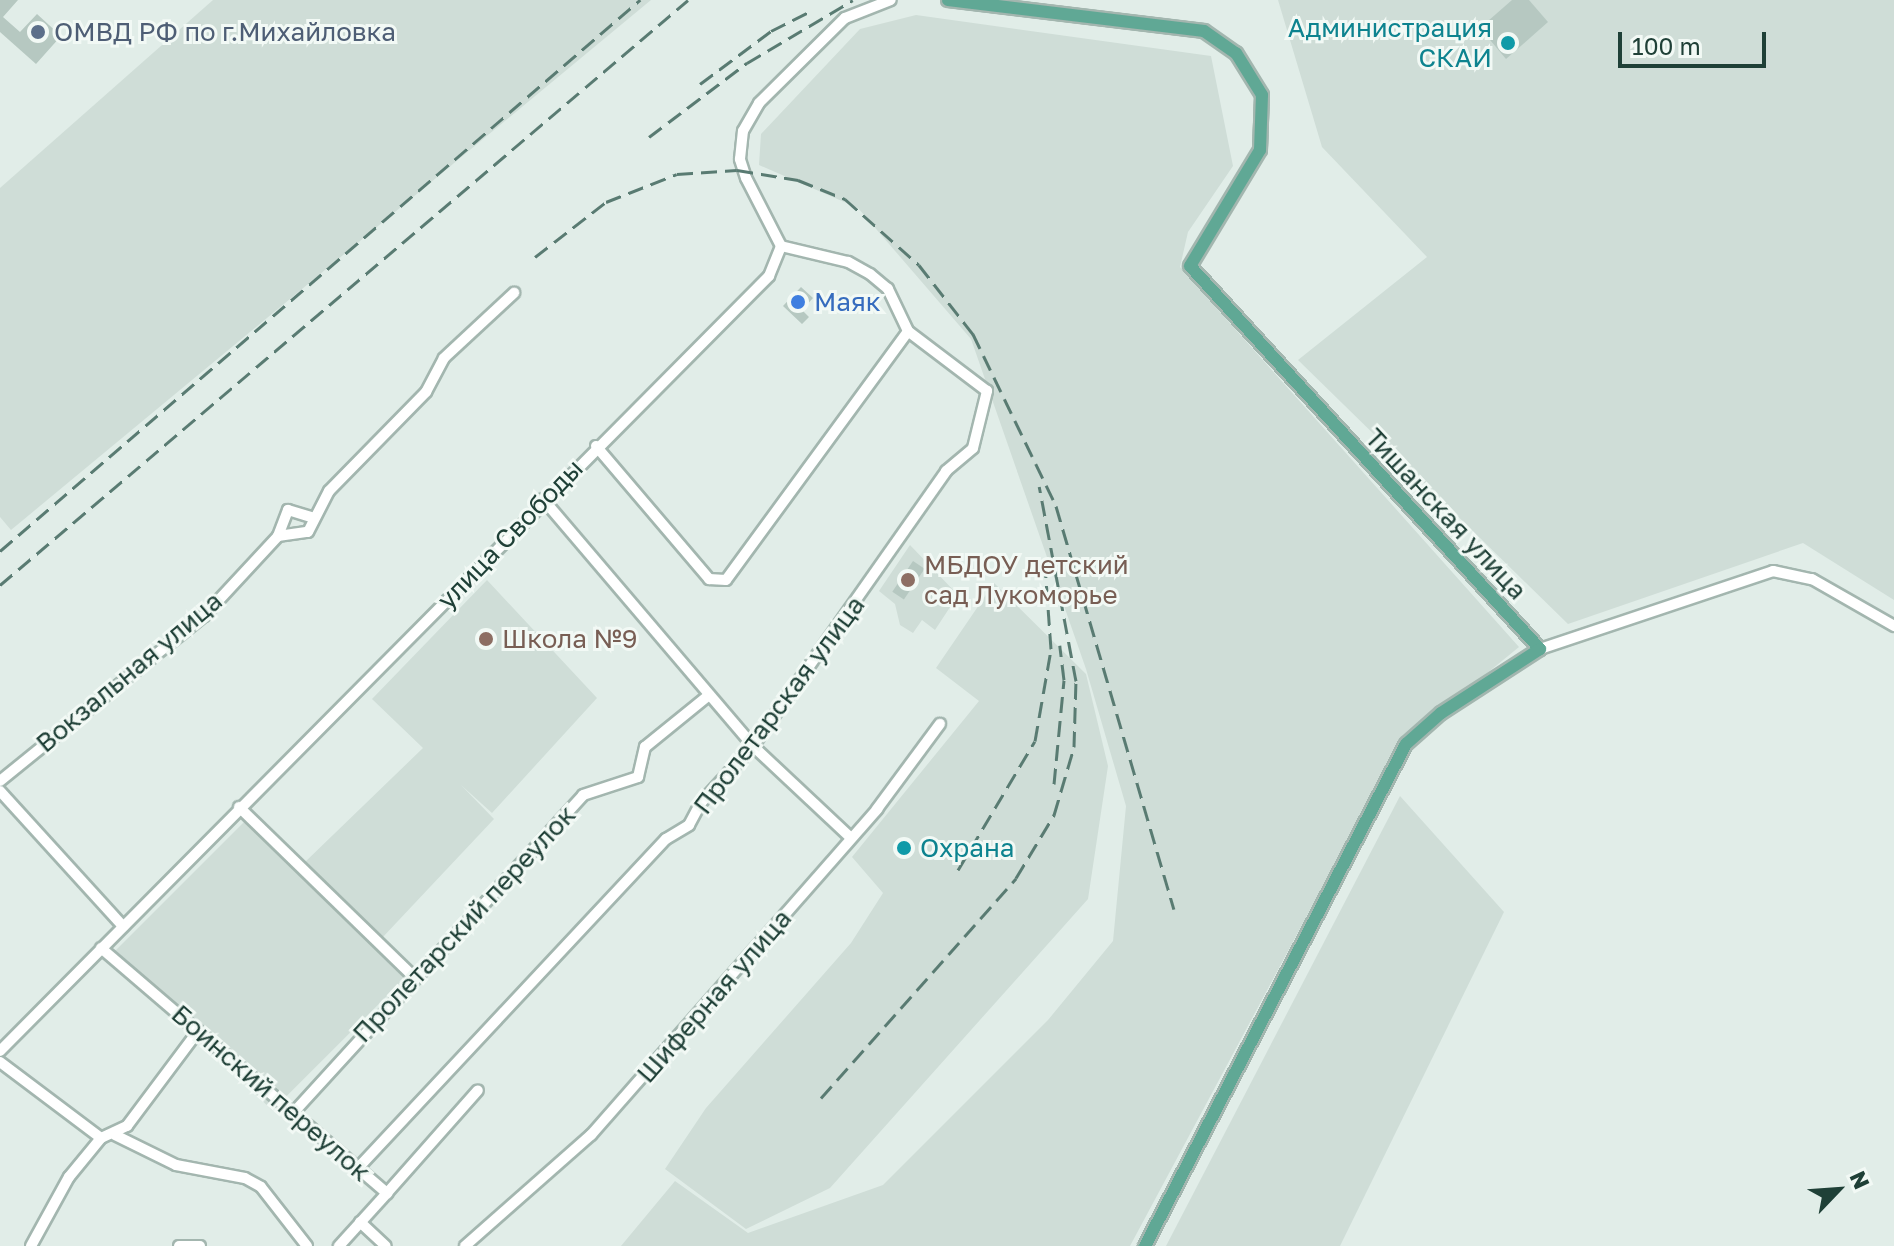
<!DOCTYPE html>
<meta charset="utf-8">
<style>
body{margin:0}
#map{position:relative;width:1894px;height:1246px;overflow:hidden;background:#e1ede8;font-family:"Golos Text",sans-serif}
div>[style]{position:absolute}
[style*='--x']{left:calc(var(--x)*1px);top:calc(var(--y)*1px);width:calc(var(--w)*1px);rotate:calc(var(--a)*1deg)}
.built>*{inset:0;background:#cfddd7;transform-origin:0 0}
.building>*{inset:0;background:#b6c8c1;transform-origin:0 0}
.roads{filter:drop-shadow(2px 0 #a3b6af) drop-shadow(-2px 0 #a3b6af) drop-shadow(0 2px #a3b6af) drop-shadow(0 -2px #a3b6af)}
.minor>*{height:10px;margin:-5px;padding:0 5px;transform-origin:5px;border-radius:5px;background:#fff}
.major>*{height:12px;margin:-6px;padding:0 6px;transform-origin:6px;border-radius:6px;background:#60a895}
.rail>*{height:3px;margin-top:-1.5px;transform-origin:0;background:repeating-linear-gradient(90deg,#597b72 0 16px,transparent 0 24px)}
.dots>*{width:22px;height:22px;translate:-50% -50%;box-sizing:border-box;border:4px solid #f2f9f5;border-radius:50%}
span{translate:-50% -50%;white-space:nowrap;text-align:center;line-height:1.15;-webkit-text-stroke:6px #f2f9f5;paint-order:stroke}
.culture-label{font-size:26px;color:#0d838f}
.right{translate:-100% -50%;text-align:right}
.left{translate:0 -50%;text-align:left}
.service-label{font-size:26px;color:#4e5e75}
.shop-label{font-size:26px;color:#366cbe}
.street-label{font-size:26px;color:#1f4037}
.education-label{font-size:26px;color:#785e54}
.north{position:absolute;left:1798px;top:1150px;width:80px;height:80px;-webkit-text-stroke:6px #f2f9f5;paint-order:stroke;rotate:65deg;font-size:22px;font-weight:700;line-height:32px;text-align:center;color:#1f4037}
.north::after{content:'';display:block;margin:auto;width:28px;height:36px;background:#1f4037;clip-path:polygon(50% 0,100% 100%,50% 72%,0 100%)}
.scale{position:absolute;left:1618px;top:32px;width:148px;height:36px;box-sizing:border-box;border:4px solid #1f4037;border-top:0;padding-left:10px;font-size:24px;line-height:28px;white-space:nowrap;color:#1f4037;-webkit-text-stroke:6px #f2f9f5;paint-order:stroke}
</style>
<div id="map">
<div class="built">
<i style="clip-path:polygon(213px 0,651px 0,11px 530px,0 517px,0 188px)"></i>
<i style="clip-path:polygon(1278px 0,1894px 0,1894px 600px,1803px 543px,1568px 624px,1298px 360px,1427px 257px,1322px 147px)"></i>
<i style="clip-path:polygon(916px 15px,1211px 56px,1233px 166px,1188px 232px,1180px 267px,1519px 647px,1398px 746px,1130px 1246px,621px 1246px,675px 1181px,748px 1233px,883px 1185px,1048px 1020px,1113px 941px,1126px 806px,1086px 669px,971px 339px,858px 208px,759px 165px,761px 134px,860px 29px)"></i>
<i style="clip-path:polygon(910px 545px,958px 595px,935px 630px,922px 620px,913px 633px,900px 625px,895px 604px,879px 591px)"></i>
<i style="clip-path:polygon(487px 580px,597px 698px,492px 813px,461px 785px,494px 819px,382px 938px,304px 863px,423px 748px,372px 699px)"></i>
<i style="clip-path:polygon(994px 583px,1086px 674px,1108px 766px,1088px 899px,830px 1188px,746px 1229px,665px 1169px,706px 1108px,851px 943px,883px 893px,852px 857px,979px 701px,936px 668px)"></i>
<i style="clip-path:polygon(1400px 796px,1504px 912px,1340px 1246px,1166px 1246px)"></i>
<i style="left:246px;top:820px;width:224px;height:187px;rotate:45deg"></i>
</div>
<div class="building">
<i style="clip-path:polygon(0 0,18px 0,3px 17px,20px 32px,37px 14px,61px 36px,36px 64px,0 32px)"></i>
<i style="clip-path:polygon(1512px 0,1529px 0,1548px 22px,1506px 59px,1480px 28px)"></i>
<i style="clip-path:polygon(801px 287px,813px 298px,802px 310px,809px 317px,802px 324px,783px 306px)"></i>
<i style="left:913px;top:561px;width:14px;height:37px;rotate:34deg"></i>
</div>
<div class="roads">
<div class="minor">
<i style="--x:596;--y:446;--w:175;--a:49.6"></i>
<i style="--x:709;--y:579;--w:17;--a:3"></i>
<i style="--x:726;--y:580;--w:308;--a:-53.8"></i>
<i style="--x:908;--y:331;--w:47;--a:-115.5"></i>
<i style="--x:888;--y:289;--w:23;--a:-140"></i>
<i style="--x:870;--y:274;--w:25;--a:-151"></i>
<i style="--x:848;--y:262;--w:69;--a:-166.6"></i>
<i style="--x:543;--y:499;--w:324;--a:49.6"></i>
<i style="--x:753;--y:746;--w:134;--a:43.2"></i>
<i style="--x:278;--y:536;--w:28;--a:-69"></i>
<i style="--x:288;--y:510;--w:27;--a:17"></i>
<i style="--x:1540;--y:649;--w:246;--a:-18.5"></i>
<i style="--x:1773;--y:571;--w:40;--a:12"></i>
<i style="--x:1812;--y:579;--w:95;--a:29.8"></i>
<i style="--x:0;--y:781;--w:262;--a:-39"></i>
<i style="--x:204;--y:616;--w:109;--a:-47.2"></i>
<i style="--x:278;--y:536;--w:30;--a:-8"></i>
<i style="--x:308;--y:532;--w:46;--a:-62.9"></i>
<i style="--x:329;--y:491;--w:139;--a:-45.6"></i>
<i style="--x:426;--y:392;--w:38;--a:-62"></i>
<i style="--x:444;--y:358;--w:96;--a:-42.9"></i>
<i style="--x:0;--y:791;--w:183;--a:47.7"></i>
<i style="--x:239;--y:807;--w:243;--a:44.2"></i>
<i style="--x:101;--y:948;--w:377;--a:40.6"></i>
<i style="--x:387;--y:1193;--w:72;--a:132.2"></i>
<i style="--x:0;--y:1051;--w:1092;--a:-45.22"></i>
<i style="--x:769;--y:276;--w:32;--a:-68"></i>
<i style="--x:781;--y:246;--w:76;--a:-117.2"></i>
<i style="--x:746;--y:178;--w:20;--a:-108"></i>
<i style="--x:740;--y:159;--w:28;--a:-84"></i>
<i style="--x:743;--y:131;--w:32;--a:-60"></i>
<i style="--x:759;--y:103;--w:121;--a:-44.7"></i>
<i style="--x:845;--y:18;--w:49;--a:-21.4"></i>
<i style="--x:0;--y:1062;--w:126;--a:37"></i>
<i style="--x:294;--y:1112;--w:429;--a:-47.6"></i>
<i style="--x:583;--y:795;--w:58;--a:-18.1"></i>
<i style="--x:638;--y:777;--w:31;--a:-77"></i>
<i style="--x:645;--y:747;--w:82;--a:-39.1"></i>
<i style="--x:115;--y:1135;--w:68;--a:26.2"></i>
<i style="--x:176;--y:1165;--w:70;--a:10.7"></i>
<i style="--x:245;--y:1178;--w:18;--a:29"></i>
<i style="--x:261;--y:1187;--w:75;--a:52.1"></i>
<i style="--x:358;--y:1168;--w:451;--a:-46.9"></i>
<i style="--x:666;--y:839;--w:27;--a:-31"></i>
<i style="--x:689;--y:825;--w:24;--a:-62"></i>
<i style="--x:700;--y:804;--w:79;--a:-47.6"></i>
<i style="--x:753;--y:746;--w:336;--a:-54.9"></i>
<i style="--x:946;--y:471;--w:35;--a:-40"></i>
<i style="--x:973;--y:448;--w:59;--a:-76.2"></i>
<i style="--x:987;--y:391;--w:99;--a:-142.8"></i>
<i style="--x:387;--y:1193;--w:137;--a:-48.5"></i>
<i style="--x:360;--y:1222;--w:35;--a:43"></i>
<i style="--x:31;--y:1246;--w:79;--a:-61.2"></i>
<i style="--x:69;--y:1177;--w:50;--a:-50.6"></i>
<i style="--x:101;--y:1138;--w:29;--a:-25"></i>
<i style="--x:127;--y:1126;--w:119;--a:-53.2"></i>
<i style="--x:179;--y:1246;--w:21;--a:0"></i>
<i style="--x:465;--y:1246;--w:168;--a:-41.4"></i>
<i style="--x:591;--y:1135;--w:434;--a:-48.7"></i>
<i style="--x:877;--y:809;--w:106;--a:-53.5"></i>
</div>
<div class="major">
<i style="--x:948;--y:0;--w:258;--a:6.9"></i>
<i style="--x:1204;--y:31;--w:39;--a:35"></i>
<i style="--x:1236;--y:53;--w:49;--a:58.2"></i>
<i style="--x:1262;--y:95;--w:55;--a:92.1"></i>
<i style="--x:1260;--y:150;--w:135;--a:121.1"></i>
<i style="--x:1190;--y:266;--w:519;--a:47.58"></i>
<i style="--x:1540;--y:649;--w:118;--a:147.1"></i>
<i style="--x:1441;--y:713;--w:47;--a:138.5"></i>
<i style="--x:1406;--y:744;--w:566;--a:117.47"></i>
</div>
</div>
<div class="rail">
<i style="--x:700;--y:84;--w:89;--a:-36.7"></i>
<i style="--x:771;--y:31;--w:47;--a:-26.6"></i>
<i style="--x:649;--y:137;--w:123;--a:-37.1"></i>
<i style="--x:747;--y:63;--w:123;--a:-30.7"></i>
<i style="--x:535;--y:257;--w:90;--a:-37.8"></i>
<i style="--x:606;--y:202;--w:76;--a:-21.5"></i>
<i style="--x:677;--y:174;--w:60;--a:-3.8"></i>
<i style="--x:737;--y:170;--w:62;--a:9.3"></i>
<i style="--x:798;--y:180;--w:51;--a:22"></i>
<i style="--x:845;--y:199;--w:99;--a:41.7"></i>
<i style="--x:919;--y:265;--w:88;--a:52"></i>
<i style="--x:973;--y:334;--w:191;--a:64.2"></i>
<i style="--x:1056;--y:506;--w:420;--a:73.7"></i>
<i style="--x:0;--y:551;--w:845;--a:-40.73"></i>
<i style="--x:0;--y:585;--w:903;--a:-40.37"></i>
<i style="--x:1054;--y:784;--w:104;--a:-84.5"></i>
<i style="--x:1064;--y:680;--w:35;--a:-97"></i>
<i style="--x:958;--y:870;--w:150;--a:-59.2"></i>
<i style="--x:1035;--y:741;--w:93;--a:-80.1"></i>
<i style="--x:1051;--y:649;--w:83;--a:-94.1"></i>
<i style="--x:821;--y:1098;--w:294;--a:-48.4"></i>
<i style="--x:1016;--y:878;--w:74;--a:-58.9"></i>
<i style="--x:1054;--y:815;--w:71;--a:-73.6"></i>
<i style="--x:1074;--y:747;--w:66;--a:-88.3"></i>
<i style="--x:1076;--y:681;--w:198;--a:-100.7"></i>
</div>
<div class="dots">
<i style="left:38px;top:32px;background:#5c6f8a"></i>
<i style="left:1508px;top:43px;background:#0f9aa8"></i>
<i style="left:798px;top:302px;background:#3f7fe0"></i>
<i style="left:908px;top:580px;background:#8d6e63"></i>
<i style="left:486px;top:639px;background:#8d6e63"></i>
<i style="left:904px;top:848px;background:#0f9aa8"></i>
</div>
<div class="culture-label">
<span class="right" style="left:1492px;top:43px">Администрация<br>СКАИ</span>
<span class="left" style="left:920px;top:848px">Охрана</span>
</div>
<div class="service-label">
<span class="left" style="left:54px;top:32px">ОМВД РФ по г.Михайловка</span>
</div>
<div class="shop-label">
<span class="left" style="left:814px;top:302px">Mаяк</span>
</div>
<div class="street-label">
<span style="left:1446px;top:514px;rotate:47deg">Тишанская улица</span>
<span style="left:510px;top:534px;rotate:-46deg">улица Свободы</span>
<span style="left:129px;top:672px;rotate:-40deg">Вокзальная улица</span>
<span style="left:779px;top:705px;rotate:-53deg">Пролетарская улица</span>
<span style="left:464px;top:924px;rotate:-47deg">Пролетарский переулок</span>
<span style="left:714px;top:996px;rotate:-49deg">Шиферная улица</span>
<span style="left:271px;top:1093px;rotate:41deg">Боинский переулок</span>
</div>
<div class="education-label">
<span class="left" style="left:924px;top:580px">МБДОУ детский<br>сад Лукоморье</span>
<span class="left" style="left:502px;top:639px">Школа №9</span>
</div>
<div class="north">N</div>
<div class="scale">100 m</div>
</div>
